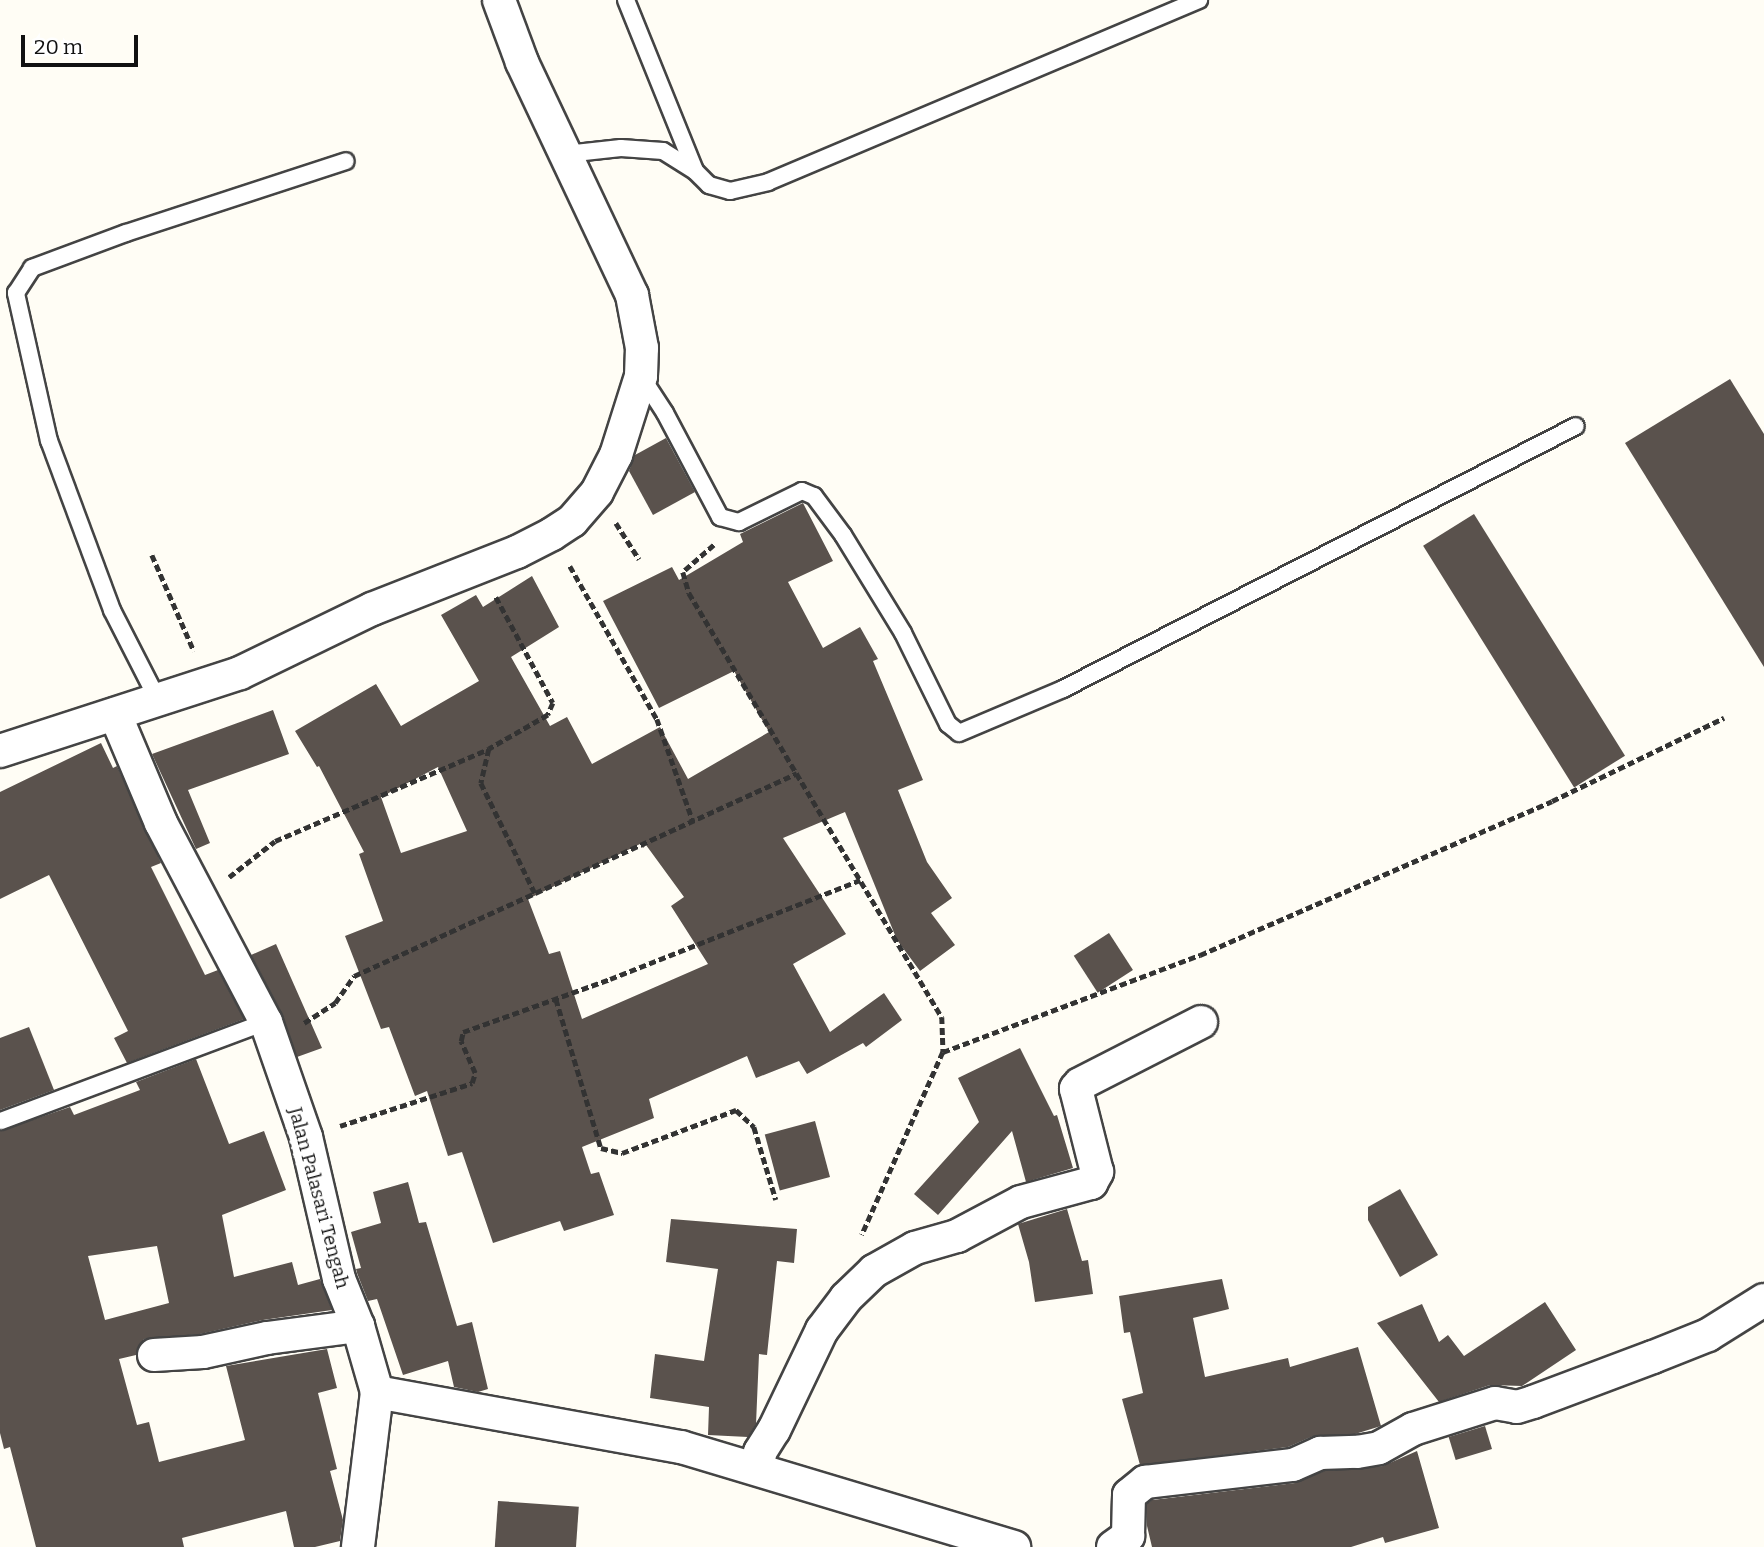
<!DOCTYPE html>
<style>
body{margin:0}
#map{position:relative;width:1764px;height:1547px;overflow:hidden;background:#fffdf5;font-family:Bitter,serif}
div>[style]{position:absolute}
[style*='--x']{left:calc(var(--x)*1px);top:calc(var(--y)*1px);width:calc(var(--w)*1px);rotate:calc(var(--a)*1deg)}
.building>*{inset:0;background:#5a524d;transform-origin:0 0}
.path>*{height:4.5px;margin-top:-2.25px;transform-origin:0;background:repeating-linear-gradient(90deg,#333 0 7px,transparent 0 10.5px)}
.roads{filter:drop-shadow(2px 0 #444) drop-shadow(-2px 0 #444) drop-shadow(0 2px #444) drop-shadow(0 -2px #444)}
.service>*{height:16px;margin:-8px;padding:0 8px;transform-origin:8px;border-radius:8px;background:#fff}
.minor>*{height:32px;margin:-16px;padding:0 16px;transform-origin:16px;border-radius:16px;background:#fff}
span{translate:-50% -50%;white-space:nowrap;text-align:center;line-height:1.15;-webkit-text-stroke:7px #fff;paint-order:stroke}
.street-label{font-size:19px;color:#111}
.scale{position:absolute;left:21px;top:35px;width:117px;height:32px;box-sizing:border-box;border:4px solid #111;border-top:0;padding-left:9px;font-size:21px;line-height:24px;white-space:nowrap;color:#111;-webkit-text-stroke:5px #fff;paint-order:stroke}
</style>
<div id="map">
<div class="building">
<i style="clip-path:polygon(1730px 379px,1764px 434px,1764px 667px,1625px 443px)"></i>
<i style="clip-path:polygon(666px 438px,695px 492px,653px 515px,629px 471px,635px 455px)"></i>
<i style="clip-path:polygon(evenodd,803px 503px,833px 561px,788px 582px,823px 648px,860px 627px,878px 659px,873px 661px,923px 780px,898px 790px,927px 862px,952px 898px,931px 913px,955px 945px,920px 971px,897px 940px,845px 812px,783px 838px,846px 934px,793px 964px,830px 1032px,884px 993px,902px 1020px,866px 1047px,863px 1043px,807px 1074px,799px 1061px,756px 1078px,747px 1056px,649px 1099px,654px 1118px,582px 1147px,591px 1174px,599px 1172px,614px 1215px,564px 1231px,560px 1221px,493px 1243px,462px 1152px,448px 1156px,427px 1091px,415px 1096px,389px 1027px,381px 1029px,345px 936px,383px 921px,359px 854px,364px 852px,319px 766px,317px 767px,295px 731px,376px 684px,401px 726px,479px 681px,441px 615px,476px 595px,483px 607px,532px 576px,559px 627px,511px 657px,550px 726px,567px 717px,592px 764px,660px 727px,688px 779px,769px 732px,734px 671px,659px 708px,603px 601px,672px 567px,679px 580px,743px 542px,740px 534px,803px 503px,438px 767px,467px 831px,401px 853px,381px 797px,438px 767px,803px 503px,640px 844px,643px 848px,646px 845px,684px 897px,671px 906px,708px 964px,582px 1019px,560px 951px,549px 954px,528px 899px,640px 844px)"></i>
<i style="left:1474px;top:514px;width:285px;height:60px;rotate:58deg"></i>
<i style="clip-path:polygon(273px 710px,289px 754px,188px 790px,210px 843px,196px 849px,152px 754px)"></i>
<i style="clip-path:polygon(101px 743px,113px 768px,117px 766px,161px 863px,151px 867px,205px 975px,218px 970px,244px 1019px,127px 1063px,114px 1038px,128px 1031px,49px 875px,0 899px,0 792px)"></i>
<i style="left:1109px;top:933px;width:44px;height:42px;rotate:57deg"></i>
<i style="clip-path:polygon(276px 944px,322px 1048px,297px 1057px,282px 1014px,251px 955px)"></i>
<i style="clip-path:polygon(29px 1027px,54px 1090px,0 1110px,0 1038px)"></i>
<i style="clip-path:polygon(1020px 1048px,1054px 1116px,1057px 1115px,1073px 1168px,1026px 1182px,1012px 1131px,938px 1215px,914px 1194px,979px 1122px,958px 1078px)"></i>
<i style="clip-path:polygon(evenodd,196px 1059px,229px 1144px,264px 1131px,286px 1190px,222px 1215px,234px 1277px,292px 1262px,298px 1285px,320px 1279px,332px 1310px,263px 1320px,200px 1334px,144px 1339px,136px 1355px,119px 1359px,137px 1425px,149px 1422px,159px 1462px,245px 1440px,226px 1366px,327px 1349px,337px 1388px,318px 1393px,337px 1469px,330px 1471px,343px 1520px,340px 1541px,315px 1547px,294px 1547px,286px 1511px,182px 1538px,184px 1547px,36px 1547px,10px 1447px,4px 1449px,0 1433px,0 1131px,70px 1107px,74px 1115px,140px 1090px,136px 1082px,196px 1059px,157px 1246px,169px 1303px,105px 1320px,88px 1256px,157px 1246px)"></i>
<i style="left:815px;top:1121px;width:58px;height:52px;rotate:75deg"></i>
<i style="clip-path:polygon(408px 1182px,419px 1223px,426px 1222px,457px 1326px,472px 1322px,488px 1389px,478px 1392px,454px 1387px,448px 1361px,403px 1375px,377px 1299px,368px 1301px,357px 1273px,356px 1269px,361px 1268px,351px 1232px,381px 1223px,373px 1192px)"></i>
<i style="clip-path:polygon(1400px 1189px,1438px 1255px,1400px 1277px,1368px 1220px,1368px 1207px)"></i>
<i style="clip-path:polygon(1067px 1209px,1082px 1261px,1088px 1260px,1093px 1294px,1035px 1302px,1029px 1262px,1018px 1224px)"></i>
<i style="clip-path:polygon(671px 1219px,797px 1229px,794px 1263px,777px 1261px,767px 1355px,759px 1354px,756px 1424px,748px 1437px,708px 1435px,709px 1407px,650px 1398px,655px 1354px,704px 1361px,718px 1269px,666px 1262px)"></i>
<i style="clip-path:polygon(1222px 1279px,1229px 1309px,1193px 1318px,1205px 1377px,1288px 1358px,1290px 1367px,1358px 1347px,1381px 1426px,1355px 1434px,1313px 1436px,1288px 1447px,1140px 1465px,1122px 1399px,1143px 1393px,1130px 1332px,1124px 1333px,1119px 1296px)"></i>
<i style="clip-path:polygon(1545px 1302px,1576px 1350px,1522px 1386px,1490px 1385px,1439px 1402px,1377px 1323px,1422px 1304px,1439px 1342px,1448px 1335px,1464px 1356px)"></i>
<i style="left:1485px;top:1426px;width:24px;height:38px;rotate:73deg"></i>
<i style="clip-path:polygon(1417px 1451px,1439px 1528px,1385px 1543px,1383px 1537px,1351px 1547px,1152px 1547px,1147px 1526px,1147px 1504px,1152px 1500px,1295px 1483px,1324px 1471px,1383px 1466px)"></i>
<i style="left:498px;top:1501px;width:81px;height:46px;rotate:4deg"></i>
</div>
<div class="path">
<i style="--x:616;--y:523;--w:43;--a:57.4"></i>
<i style="--x:714;--y:545;--w:41;--a:138.9"></i>
<i style="--x:683;--y:572;--w:22;--a:74"></i>
<i style="--x:689;--y:593;--w:494;--a:59.2"></i>
<i style="--x:942;--y:1017;--w:35;--a:88"></i>
<i style="--x:943;--y:1052;--w:200;--a:113.9"></i>
<i style="--x:152;--y:555;--w:105;--a:66.4"></i>
<i style="--x:570;--y:566;--w:176;--a:60.4"></i>
<i style="--x:657;--y:719;--w:108;--a:70.6"></i>
<i style="--x:496;--y:597;--w:120;--a:61.7"></i>
<i style="--x:553;--y:703;--w:13;--a:113"></i>
<i style="--x:548;--y:715;--w:68;--a:150"></i>
<i style="--x:489;--y:749;--w:35;--a:103"></i>
<i style="--x:481;--y:783;--w:123;--a:63.9"></i>
<i style="--x:229;--y:877;--w:58;--a:-38"></i>
<i style="--x:275;--y:841;--w:233;--a:-23.3"></i>
<i style="--x:556;--y:999;--w:156;--a:73.2"></i>
<i style="--x:601;--y:1148;--w:22;--a:13"></i>
<i style="--x:622;--y:1153;--w:122;--a:-20.7"></i>
<i style="--x:736;--y:1110;--w:25;--a:43"></i>
<i style="--x:754;--y:1127;--w:76;--a:73.2"></i>
<i style="--x:304;--y:1023;--w:37;--a:-33"></i>
<i style="--x:335;--y:1003;--w:33;--a:-55"></i>
<i style="--x:354;--y:976;--w:487;--a:-24.6"></i>
<i style="--x:943;--y:1052;--w:275;--a:-20.7"></i>
<i style="--x:1200;--y:955;--w:384;--a:-23.6"></i>
<i style="--x:1552;--y:801;--w:191;--a:-25.8"></i>
<i style="--x:340;--y:1126;--w:139;--a:-18"></i>
<i style="--x:472;--y:1083;--w:10;--a:-73"></i>
<i style="--x:475;--y:1073;--w:35;--a:-114"></i>
<i style="--x:461;--y:1041;--w:9;--a:-77"></i>
<i style="--x:463;--y:1032;--w:156;--a:-19.8"></i>
<i style="--x:610;--y:979;--w:269;--a:-21.6"></i>
</div>
<div class="roads">
<div class="service">
<i style="--x:626;--y:0;--w:184;--a:68"></i>
<i style="--x:566;--y:154;--w:55;--a:-6.2"></i>
<i style="--x:621;--y:148;--w:42;--a:4.1"></i>
<i style="--x:663;--y:151;--w:38;--a:32"></i>
<i style="--x:695;--y:171;--w:20;--a:45"></i>
<i style="--x:709;--y:185;--w:22;--a:16"></i>
<i style="--x:730;--y:191;--w:39;--a:-13"></i>
<i style="--x:768;--y:182;--w:468;--a:-22.9"></i>
<i style="--x:641;--y:376;--w:44;--a:57"></i>
<i style="--x:665;--y:413;--w:118;--a:62.1"></i>
<i style="--x:720;--y:517;--w:20;--a:15"></i>
<i style="--x:739;--y:522;--w:70;--a:-26.2"></i>
<i style="--x:802;--y:491;--w:13;--a:23"></i>
<i style="--x:814;--y:496;--w:49;--a:53.4"></i>
<i style="--x:843;--y:535;--w:115;--a:58.5"></i>
<i style="--x:903;--y:633;--w:102;--a:63.7"></i>
<i style="--x:948;--y:724;--w:14;--a:39"></i>
<i style="--x:959;--y:733;--w:113;--a:-22.9"></i>
<i style="--x:1063;--y:689;--w:576;--a:-27.14"></i>
<i style="--x:158;--y:700;--w:101;--a:-117.1"></i>
<i style="--x:112;--y:610;--w:180;--a:-110.4"></i>
<i style="--x:49;--y:441;--w:152;--a:-102.6"></i>
<i style="--x:16;--y:293;--w:30;--a:-57"></i>
<i style="--x:32;--y:268;--w:100;--a:-20.4"></i>
<i style="--x:126;--y:233;--w:231;--a:-18.1"></i>
<i style="--x:1;--y:1121;--w:283;--a:-20.5"></i>
</div>
<div class="minor">
<i style="--x:115;--y:714;--w:118;--a:67.1"></i>
<i style="--x:161;--y:823;--w:225;--a:62.2"></i>
<i style="--x:266;--y:1022;--w:122;--a:70.8"></i>
<i style="--x:306;--y:1137;--w:146;--a:76.9"></i>
<i style="--x:339;--y:1279;--w:51;--a:68"></i>
<i style="--x:358;--y:1326;--w:69;--a:73.9"></i>
<i style="--x:377;--y:1392;--w:156;--a:97"></i>
<i style="--x:0;--y:751;--w:252;--a:-18"></i>
<i style="--x:240;--y:673;--w:147;--a:-25.9"></i>
<i style="--x:372;--y:609;--w:156;--a:-21.5"></i>
<i style="--x:517;--y:552;--w:39;--a:-27"></i>
<i style="--x:552;--y:534;--w:24;--a:-33"></i>
<i style="--x:572;--y:521;--w:38;--a:-49"></i>
<i style="--x:597;--y:492;--w:42;--a:-62.8"></i>
<i style="--x:616;--y:455;--w:83;--a:-72.4"></i>
<i style="--x:641;--y:376;--w:28;--a:-88"></i>
<i style="--x:642;--y:348;--w:54;--a:-100.7"></i>
<i style="--x:632;--y:295;--w:258;--a:-115.3"></i>
<i style="--x:522;--y:62;--w:66;--a:-110.4"></i>
<i style="--x:154;--y:1355;--w:49;--a:-3.5"></i>
<i style="--x:203;--y:1352;--w:66;--a:-12.3"></i>
<i style="--x:267;--y:1338;--w:92;--a:-7.5"></i>
<i style="--x:377;--y:1392;--w:309;--a:10.3"></i>
<i style="--x:681;--y:1447;--w:348;--a:16.7"></i>
<i style="--x:758;--y:1469;--w:17;--a:-83"></i>
<i style="--x:760;--y:1452;--w:26;--a:-58"></i>
<i style="--x:774;--y:1430;--w:111;--a:-64.4"></i>
<i style="--x:822;--y:1330;--w:40;--a:-53"></i>
<i style="--x:846;--y:1298;--w:39;--a:-44"></i>
<i style="--x:874;--y:1271;--w:47;--a:-29.3"></i>
<i style="--x:915;--y:1248;--w:44;--a:-15.9"></i>
<i style="--x:957;--y:1236;--w:72;--a:-28"></i>
<i style="--x:1021;--y:1202;--w:73;--a:-15.2"></i>
<i style="--x:1091;--y:1183;--w:13;--a:-61"></i>
<i style="--x:1097;--y:1172;--w:86;--a:-104.2"></i>
<i style="--x:1076;--y:1089;--w:6;--a:-51"></i>
<i style="--x:1080;--y:1084;--w:136;--a:-27.1"></i>
<i style="--x:1113;--y:1547;--w:19;--a:-36"></i>
<i style="--x:1128;--y:1536;--w:41;--a:-88.6"></i>
<i style="--x:1129;--y:1495;--w:21;--a:-39"></i>
<i style="--x:1145;--y:1482;--w:149;--a:-6.6"></i>
<i style="--x:1293;--y:1465;--w:30;--a:-24"></i>
<i style="--x:1320;--y:1453;--w:37;--a:-2"></i>
<i style="--x:1357;--y:1452;--w:22;--a:-10"></i>
<i style="--x:1379;--y:1448;--w:39;--a:-29"></i>
<i style="--x:1413;--y:1429;--w:86;--a:-17.6"></i>
<i style="--x:1495;--y:1403;--w:22;--a:10"></i>
<i style="--x:1517;--y:1407;--w:17;--a:-17"></i>
<i style="--x:1533;--y:1402;--w:128;--a:-20.6"></i>
<i style="--x:1653;--y:1357;--w:59;--a:-21.8"></i>
<i style="--x:1708;--y:1335;--w:66;--a:-32"></i>
</div>
</div>
<div class="street-label">
<span style="left:319px;top:1198px;rotate:75deg">Jalan Palasari Tengah</span>
</div>
<div class="scale">20 m</div>
</div>
